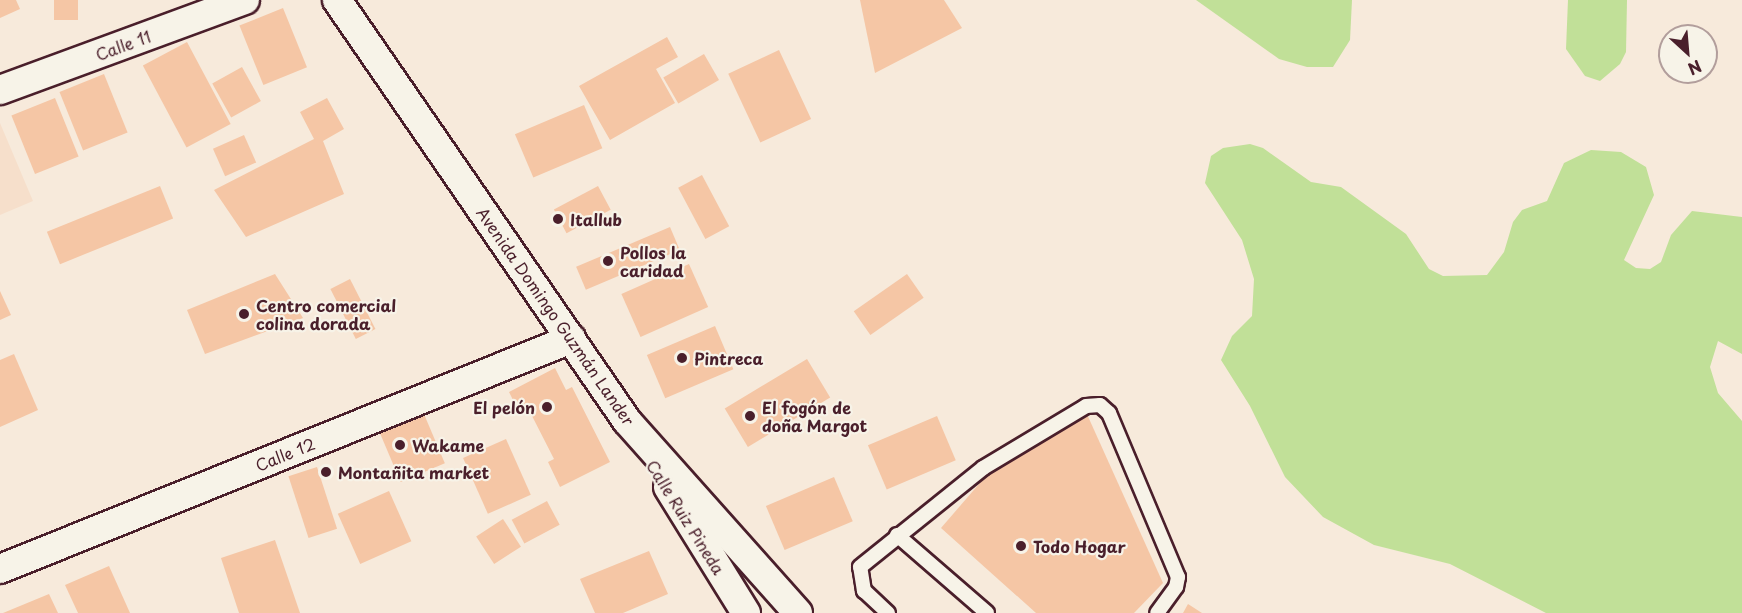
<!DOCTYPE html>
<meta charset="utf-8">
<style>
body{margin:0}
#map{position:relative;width:1742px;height:613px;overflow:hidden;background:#f7eadb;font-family:"Playpen Sans",sans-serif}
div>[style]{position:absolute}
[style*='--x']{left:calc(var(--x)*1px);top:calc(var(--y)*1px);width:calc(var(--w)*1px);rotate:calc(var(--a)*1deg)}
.built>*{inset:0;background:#f6dfcb}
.green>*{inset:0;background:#c1e098}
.building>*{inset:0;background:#f5c6a5;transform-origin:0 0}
.roads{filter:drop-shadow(2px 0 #4a1f2b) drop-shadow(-2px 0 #4a1f2b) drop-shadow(0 2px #4a1f2b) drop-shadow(0 -2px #4a1f2b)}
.service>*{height:14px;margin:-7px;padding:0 7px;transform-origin:7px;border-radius:7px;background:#f7f3e8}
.minor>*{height:28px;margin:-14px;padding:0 14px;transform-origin:14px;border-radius:14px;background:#f7f3e8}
.dots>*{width:16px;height:16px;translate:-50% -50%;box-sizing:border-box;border:3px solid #f7f3e8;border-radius:50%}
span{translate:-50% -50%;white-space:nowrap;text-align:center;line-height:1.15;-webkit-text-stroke:4.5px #f7f3e8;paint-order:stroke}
.street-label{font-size:16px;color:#4a1f2b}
.poi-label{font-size:16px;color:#4a1f2b;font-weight:700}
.left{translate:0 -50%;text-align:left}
.right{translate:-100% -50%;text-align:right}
.north{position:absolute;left:1658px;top:24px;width:60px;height:60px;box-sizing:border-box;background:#f7f3e8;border:2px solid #b29e9c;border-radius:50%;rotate:154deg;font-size:16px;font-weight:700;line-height:24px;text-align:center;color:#4a1f2b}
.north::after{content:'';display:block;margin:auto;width:21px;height:27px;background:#4a1f2b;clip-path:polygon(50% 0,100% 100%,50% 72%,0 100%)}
</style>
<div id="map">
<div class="built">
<i style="clip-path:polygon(0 123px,33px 201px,0 215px)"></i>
</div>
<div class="green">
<i style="clip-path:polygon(1196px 0,1352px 0,1350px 40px,1333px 67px,1307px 67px,1279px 59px)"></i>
<i style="clip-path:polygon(1568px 0,1627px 0,1626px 52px,1620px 64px,1600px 81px,1585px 76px,1566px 49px)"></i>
<i style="clip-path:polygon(1250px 144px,1263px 148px,1311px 182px,1341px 187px,1406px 234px,1429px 269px,1443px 276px,1487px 275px,1504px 252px,1513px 222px,1522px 210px,1547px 201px,1564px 163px,1591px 150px,1621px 152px,1646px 167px,1654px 195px,1624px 260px,1636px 268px,1650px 269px,1661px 262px,1671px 235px,1692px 211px,1742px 217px,1742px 354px,1718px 341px,1710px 367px,1718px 393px,1742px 421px,1742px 613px,1546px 613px,1450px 564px,1374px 545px,1323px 517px,1285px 477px,1250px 406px,1221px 360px,1232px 336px,1252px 316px,1254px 279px,1242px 240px,1205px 183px,1211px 156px,1223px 148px)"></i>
</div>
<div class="building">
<i style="clip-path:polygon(0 0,16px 0,20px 9px,0 18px)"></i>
<i style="left:54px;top:0;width:24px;height:20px"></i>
<i style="clip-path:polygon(860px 0,944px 0,962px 28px,875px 73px)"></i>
<i style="left:283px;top:8px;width:64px;height:47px;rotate:68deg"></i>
<i style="clip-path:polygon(667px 37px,678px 57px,656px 69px,675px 103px,610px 140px,579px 86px)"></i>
<i style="left:187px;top:42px;width:93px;height:50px;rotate:62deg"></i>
<i style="left:779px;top:50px;width:76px;height:56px;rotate:65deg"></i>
<i style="left:704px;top:54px;width:30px;height:47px;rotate:60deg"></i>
<i style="left:242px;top:67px;width:39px;height:34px;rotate:61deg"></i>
<i style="left:104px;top:74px;width:63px;height:48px;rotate:68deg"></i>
<i style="left:55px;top:98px;width:63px;height:47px;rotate:68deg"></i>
<i style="clip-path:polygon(327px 98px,344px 129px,323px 141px,344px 194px,246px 237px,214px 190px,314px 139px,300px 112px)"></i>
<i style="left:584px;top:105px;width:47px;height:75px;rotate:67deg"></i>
<i style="left:244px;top:135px;width:30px;height:34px;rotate:66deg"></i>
<i style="left:702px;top:175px;width:58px;height:27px;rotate:62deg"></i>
<i style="left:160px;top:186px;width:35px;height:122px;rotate:68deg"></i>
<i style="left:598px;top:186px;width:27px;height:50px;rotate:62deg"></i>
<i style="left:670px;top:227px;width:25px;height:102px;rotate:67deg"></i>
<i style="left:689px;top:264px;width:47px;height:74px;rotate:66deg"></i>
<i style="clip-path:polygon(275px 274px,303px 318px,205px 354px,187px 310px)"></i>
<i style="left:907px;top:274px;width:29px;height:65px;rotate:55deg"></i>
<i style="left:350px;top:279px;width:56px;height:22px;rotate:63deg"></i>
<i style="clip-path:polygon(0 291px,11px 315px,0 320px)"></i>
<i style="left:715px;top:326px;width:47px;height:74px;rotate:67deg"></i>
<i style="clip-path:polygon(14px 354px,38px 410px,0 427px,0 360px)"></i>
<i style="left:807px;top:359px;width:45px;height:96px;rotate:59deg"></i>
<i style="clip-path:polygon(555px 368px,566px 390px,572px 387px,610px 462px,560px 487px,548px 462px,554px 459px,530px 412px,521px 416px,509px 392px)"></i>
<i style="left:421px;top:407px;width:61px;height:48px;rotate:67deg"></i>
<i style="clip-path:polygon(1086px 412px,1163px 583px,1134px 613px,1036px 613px,941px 528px,998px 462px)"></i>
<i style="left:937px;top:416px;width:48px;height:75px;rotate:67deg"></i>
<i style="left:506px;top:439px;width:61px;height:47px;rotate:66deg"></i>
<i style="left:317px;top:467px;width:65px;height:30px;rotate:72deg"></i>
<i style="left:834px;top:477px;width:48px;height:74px;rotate:67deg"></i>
<i style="left:389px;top:491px;width:55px;height:56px;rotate:66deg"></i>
<i style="left:547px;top:501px;width:27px;height:40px;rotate:62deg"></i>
<i style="left:503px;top:519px;width:33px;height:32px;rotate:57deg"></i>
<i style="clip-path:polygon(275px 540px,300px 613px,239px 613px,221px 558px)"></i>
<i style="clip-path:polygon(649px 551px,668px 594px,623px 613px,595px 613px,580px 579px)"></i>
<i style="clip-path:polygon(109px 566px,130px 613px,78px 613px,65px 585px)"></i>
<i style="clip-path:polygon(49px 594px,58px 613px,3px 613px)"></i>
<i style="clip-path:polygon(1188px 604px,1202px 613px,1183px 613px)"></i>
</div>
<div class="roads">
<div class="service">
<i style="--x:897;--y:535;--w:119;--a:40.9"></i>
<i style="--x:888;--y:613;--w:33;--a:-137"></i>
<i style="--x:864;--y:591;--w:24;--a:-99"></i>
<i style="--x:860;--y:567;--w:158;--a:-38.8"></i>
<i style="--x:983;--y:468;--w:120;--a:-31"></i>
<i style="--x:1086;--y:406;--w:14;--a:-4"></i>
<i style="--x:1100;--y:405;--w:12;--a:42"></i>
<i style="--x:1109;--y:413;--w:178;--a:67.2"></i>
<i style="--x:1178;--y:577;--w:10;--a:101"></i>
<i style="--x:1176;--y:587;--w:32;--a:126"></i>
</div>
<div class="minor">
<i style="--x:337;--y:0;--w:511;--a:55.44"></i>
<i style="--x:627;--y:421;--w:257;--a:48.3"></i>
<i style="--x:0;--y:90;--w:261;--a:-20.2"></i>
<i style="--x:668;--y:487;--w:148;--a:58.2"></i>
<i style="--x:0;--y:569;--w:616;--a:-21.94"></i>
</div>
</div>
<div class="dots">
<i style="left:558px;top:219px;background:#4a1f2b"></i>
<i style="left:608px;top:261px;background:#4a1f2b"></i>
<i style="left:244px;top:314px;background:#4a1f2b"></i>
<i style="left:682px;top:358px;background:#4a1f2b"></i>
<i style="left:547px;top:407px;background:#4a1f2b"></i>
<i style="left:750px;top:416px;background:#4a1f2b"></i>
<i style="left:400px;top:445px;background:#4a1f2b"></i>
<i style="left:326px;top:472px;background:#4a1f2b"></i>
<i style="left:1021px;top:546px;background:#4a1f2b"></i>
</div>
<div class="street-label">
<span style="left:123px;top:45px;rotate:-20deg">Calle 11</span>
<span style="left:556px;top:316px;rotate:55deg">Avenida Domingo Guzmán Lander</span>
<span style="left:285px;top:454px;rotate:-22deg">Calle 12</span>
<span style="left:686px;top:517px;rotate:58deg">Calle Ruiz Pineda</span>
</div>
<div class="poi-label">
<span class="left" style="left:570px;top:219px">Itallub</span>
<span class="left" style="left:620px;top:261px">Pollos la<br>caridad</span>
<span class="left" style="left:256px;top:314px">Centro comercial<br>colina dorada</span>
<span class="left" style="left:694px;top:358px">Pintreca</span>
<span class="right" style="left:535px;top:407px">El pelón</span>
<span class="left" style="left:762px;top:416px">El fogón de<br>doña Margot</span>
<span class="left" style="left:412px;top:445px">Wakame</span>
<span class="left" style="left:338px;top:472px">Montañita market</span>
<span class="left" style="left:1033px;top:546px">Todo Hogar</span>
</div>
<div class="north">N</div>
</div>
